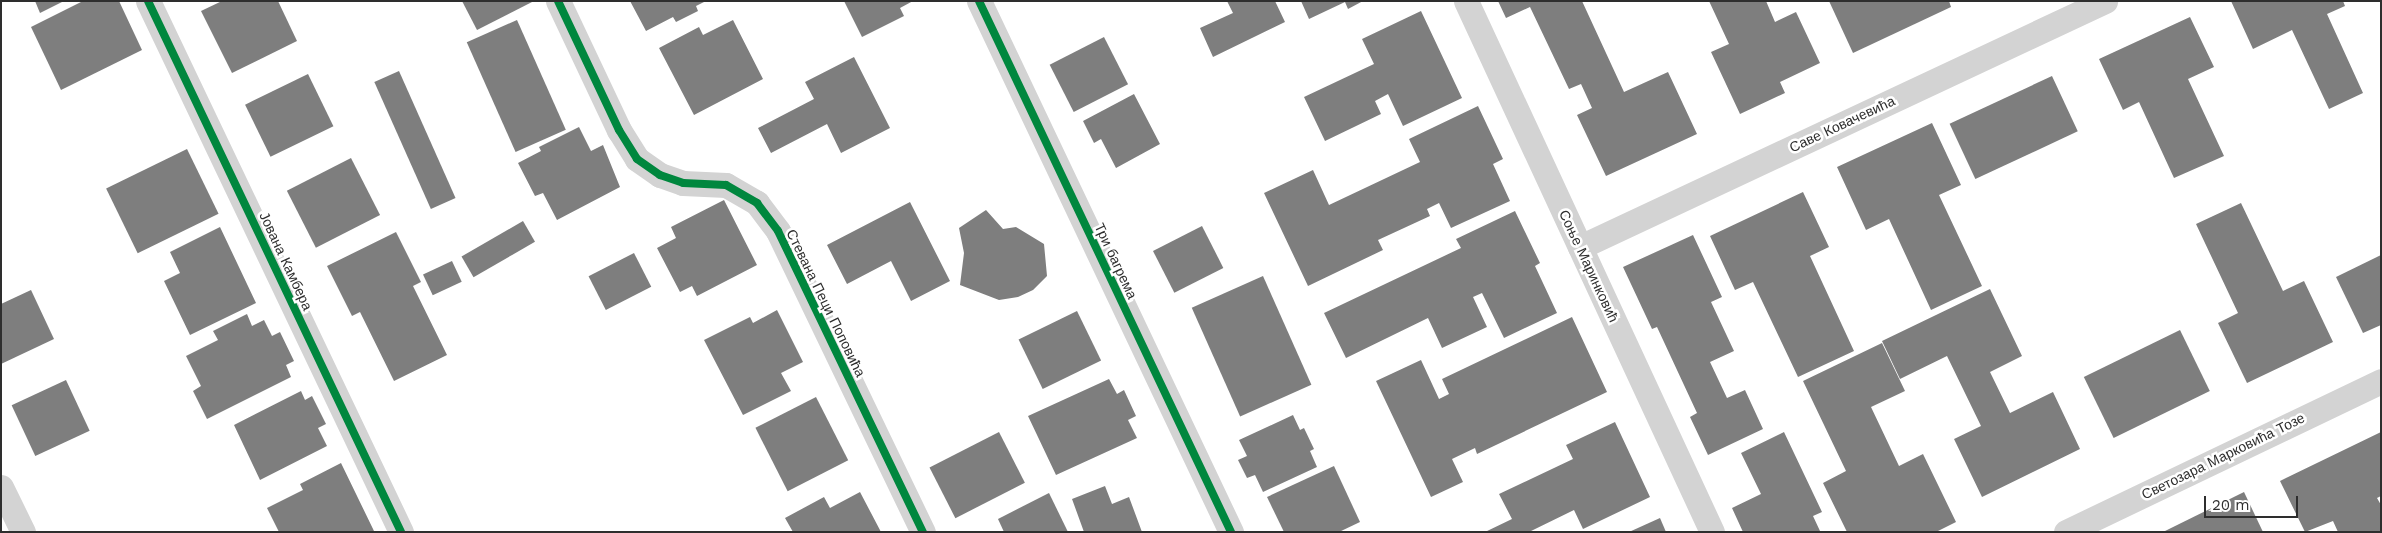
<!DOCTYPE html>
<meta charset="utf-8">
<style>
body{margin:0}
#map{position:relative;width:2382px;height:533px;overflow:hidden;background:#fff;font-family:"Work Sans",sans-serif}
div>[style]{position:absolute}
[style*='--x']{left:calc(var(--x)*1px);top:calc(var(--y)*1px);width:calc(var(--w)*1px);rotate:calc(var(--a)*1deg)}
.building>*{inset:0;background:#7e7e7e;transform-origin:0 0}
.minor>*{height:25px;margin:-12.5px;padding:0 12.5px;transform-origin:12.5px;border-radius:12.5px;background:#d3d3d3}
.cycleway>*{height:8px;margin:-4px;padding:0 4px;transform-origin:4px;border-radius:4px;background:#00873e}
span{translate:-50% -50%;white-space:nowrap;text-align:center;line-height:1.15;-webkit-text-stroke:5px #fff;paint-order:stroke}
.street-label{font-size:14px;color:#2e2e2e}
.frame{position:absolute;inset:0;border:2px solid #2e2e2e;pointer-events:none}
.scale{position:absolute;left:2204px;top:496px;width:94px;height:22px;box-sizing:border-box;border:2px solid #2e2e2e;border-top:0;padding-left:6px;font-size:15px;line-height:18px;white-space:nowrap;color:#2e2e2e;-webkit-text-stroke:4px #fff;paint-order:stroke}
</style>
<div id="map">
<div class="building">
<i style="clip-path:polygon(35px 1px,64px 1px,40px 13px)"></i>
<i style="clip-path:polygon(83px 1px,119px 1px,142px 50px,61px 90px,31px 27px)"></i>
<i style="clip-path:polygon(222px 1px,278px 1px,297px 41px,232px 73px,201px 11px)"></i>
<i style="clip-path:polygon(462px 1px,534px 1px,477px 30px)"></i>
<i style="clip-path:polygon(630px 1px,706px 1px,696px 6px,698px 11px,676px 22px,673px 17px,646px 31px)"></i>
<i style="clip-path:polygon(844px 1px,913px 1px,900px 8px,904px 16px,862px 37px)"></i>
<i style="clip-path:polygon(1227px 1px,1275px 1px,1285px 22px,1213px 57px,1200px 28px,1233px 13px)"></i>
<i style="clip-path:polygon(1301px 1px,1363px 1px,1348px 9px,1345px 2px,1309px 19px)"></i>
<i style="clip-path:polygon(1498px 1px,1582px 1px,1624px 92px,1668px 72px,1697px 134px,1606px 176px,1577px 115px,1592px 108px,1581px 84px,1569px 89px,1530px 7px,1506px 18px)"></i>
<i style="clip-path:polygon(1709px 1px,1766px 1px,1775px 22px,1796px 12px,1820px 63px,1780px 82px,1785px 93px,1740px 114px,1711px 52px,1729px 44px)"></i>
<i style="clip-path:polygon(1829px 1px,1949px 1px,1951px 7px,1853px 53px)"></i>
<i style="clip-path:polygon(2231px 1px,2343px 1px,2345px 6px,2327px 14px,2363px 93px,2329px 109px,2292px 30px,2253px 49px)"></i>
<i style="clip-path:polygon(1421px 11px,1462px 98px,1403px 126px,1388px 94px,1375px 101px,1381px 114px,1325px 141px,1304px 97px,1374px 64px,1362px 39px)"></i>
<i style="clip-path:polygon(2190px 17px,2214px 67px,2188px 79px,2224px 156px,2174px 178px,2139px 102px,2123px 110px,2099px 59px)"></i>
<i style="left:517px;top:20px;width:120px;height:55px;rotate:66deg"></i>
<i style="clip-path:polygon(733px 20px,763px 79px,694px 115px,659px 48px,699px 27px,703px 35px)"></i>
<i style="left:1104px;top:37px;width:53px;height:61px;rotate:63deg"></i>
<i style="clip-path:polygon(854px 57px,890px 128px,841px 153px,827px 124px,771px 153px,758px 128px,814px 99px,805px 82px)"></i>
<i style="left:399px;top:71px;width:139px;height:27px;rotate:66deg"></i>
<i style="left:308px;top:74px;width:58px;height:70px;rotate:64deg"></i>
<i style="left:2052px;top:76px;width:61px;height:113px;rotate:65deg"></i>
<i style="clip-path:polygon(1134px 94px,1160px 144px,1116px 168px,1101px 139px,1094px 143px,1083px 121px)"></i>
<i style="clip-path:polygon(1478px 106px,1503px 159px,1493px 164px,1510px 201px,1451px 228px,1439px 203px,1427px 209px,1430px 216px,1378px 240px,1383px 250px,1308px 286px,1264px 193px,1313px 170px,1329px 205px,1420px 162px,1409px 139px)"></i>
<i style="clip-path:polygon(1932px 123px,1961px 185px,1939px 195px,1982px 286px,1931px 310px,1889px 219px,1866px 230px,1837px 167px)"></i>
<i style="clip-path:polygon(579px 127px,591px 151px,603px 145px,620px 187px,557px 220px,543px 193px,535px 196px,518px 163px,541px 151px,539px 147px)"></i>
<i style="left:187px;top:149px;width:72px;height:90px;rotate:64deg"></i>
<i style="left:351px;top:158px;width:64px;height:72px;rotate:63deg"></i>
<i style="clip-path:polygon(1803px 192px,1829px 247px,1810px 256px,1854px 351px,1798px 377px,1753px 282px,1735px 290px,1710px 236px)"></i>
<i style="clip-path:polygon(724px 200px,757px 265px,697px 296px,692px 286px,680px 292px,657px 248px,676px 238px,671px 227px)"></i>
<i style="clip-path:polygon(910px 202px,950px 281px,911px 301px,891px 261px,847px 284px,827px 245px)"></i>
<i style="clip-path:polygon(2241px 203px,2283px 291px,2304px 281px,2333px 342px,2247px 383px,2218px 323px,2238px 313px,2196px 224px)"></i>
<i style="clip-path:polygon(986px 210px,1003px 229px,1016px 227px,1044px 244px,1047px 276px,1033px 290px,1018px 297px,999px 300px,960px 285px,964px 253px,959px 228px)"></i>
<i style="clip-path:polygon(1515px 211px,1540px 263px,1535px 266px,1557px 313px,1504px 338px,1482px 293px,1473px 297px,1487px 327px,1442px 348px,1428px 318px,1346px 358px,1324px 313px,1461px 248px,1456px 239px)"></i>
<i style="left:523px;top:221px;width:24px;height:71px;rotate:60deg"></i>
<i style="left:1202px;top:226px;width:47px;height:55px;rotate:63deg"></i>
<i style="clip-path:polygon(220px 227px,256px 303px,190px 335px,164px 281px,180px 273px,170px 252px)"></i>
<i style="clip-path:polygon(396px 232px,421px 282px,413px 286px,447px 355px,394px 381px,360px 312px,352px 316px,327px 266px)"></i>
<i style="clip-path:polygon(1693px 235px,1722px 297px,1711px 302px,1734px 351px,1710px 362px,1727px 398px,1745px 390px,1763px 429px,1708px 455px,1690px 417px,1697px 413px,1657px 327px,1652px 329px,1623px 267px)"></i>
<i style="left:634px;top:253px;width:38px;height:51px;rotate:63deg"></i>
<i style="clip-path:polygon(2381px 255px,2381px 325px,2363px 333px,2336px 277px)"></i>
<i style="left:452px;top:261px;width:23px;height:32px;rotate:65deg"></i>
<i style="left:1263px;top:276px;width:119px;height:78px;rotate:66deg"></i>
<i style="clip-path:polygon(1990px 289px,2022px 356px,1990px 372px,2010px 413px,2053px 392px,2080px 449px,1982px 497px,1954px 439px,1981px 426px,1947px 356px,1900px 379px,1882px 341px)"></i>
<i style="clip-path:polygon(31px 290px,54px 339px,1px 364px,1px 304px)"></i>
<i style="clip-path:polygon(777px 310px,803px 362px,781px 373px,791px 391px,743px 415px,704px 340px,750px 317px,753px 323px)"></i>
<i style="left:1077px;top:311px;width:55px;height:65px;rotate:64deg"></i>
<i style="clip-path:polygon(247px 314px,252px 326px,264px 320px,272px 336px,280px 332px,294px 361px,286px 365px,291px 377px,207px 419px,193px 391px,201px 386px,186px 356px,218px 340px,213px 331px)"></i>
<i style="clip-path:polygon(1572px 317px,1607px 392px,1477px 454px,1475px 448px,1452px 459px,1463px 482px,1431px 497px,1376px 381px,1421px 360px,1439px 399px,1449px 394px,1442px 379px)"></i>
<i style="left:2180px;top:330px;width:68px;height:107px;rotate:64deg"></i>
<i style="clip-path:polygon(1882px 343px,1905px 391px,1871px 407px,1899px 466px,1923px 454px,1956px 522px,1936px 532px,1847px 532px,1823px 483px,1846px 471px,1803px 381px)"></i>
<i style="clip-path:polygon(1109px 379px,1117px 394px,1124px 390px,1136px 416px,1128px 420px,1137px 438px,1056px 475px,1028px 416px)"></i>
<i style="left:66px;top:380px;width:56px;height:60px;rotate:65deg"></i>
<i style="clip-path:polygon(301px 391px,305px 400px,312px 396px,326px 424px,318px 428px,327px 446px,260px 480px,234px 425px)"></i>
<i style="left:816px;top:397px;width:71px;height:68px;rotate:63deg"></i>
<i style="clip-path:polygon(1293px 415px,1300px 430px,1304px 428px,1314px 449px,1310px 451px,1317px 467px,1263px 492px,1255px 475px,1247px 478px,1238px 460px,1247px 456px,1239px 440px)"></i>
<i style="clip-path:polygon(1615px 422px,1650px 497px,1583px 529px,1574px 510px,1529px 532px,1485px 532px,1512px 519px,1499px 494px,1573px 459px,1566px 445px)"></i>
<i style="left:999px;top:432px;width:57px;height:78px;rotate:63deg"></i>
<i style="clip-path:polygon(1784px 432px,1822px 512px,1813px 516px,1820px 531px,1743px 532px,1732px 508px,1761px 494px,1741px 453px)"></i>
<i style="clip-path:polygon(2381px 432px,2381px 496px,2377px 498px,2381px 505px,2381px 532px,2338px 532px,2333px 521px,2305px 532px,2280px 481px)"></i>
<i style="clip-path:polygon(341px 463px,374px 531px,279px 532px,267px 508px,303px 490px,300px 484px)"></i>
<i style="clip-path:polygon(1334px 466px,1360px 522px,1339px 532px,1284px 532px,1267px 497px)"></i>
<i style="clip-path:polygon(1105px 486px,1112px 504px,1129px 497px,1142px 532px,1084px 532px,1072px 499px)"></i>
<i style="clip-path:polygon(860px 492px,881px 532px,793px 532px,785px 518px,824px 497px,830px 508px)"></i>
<i style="clip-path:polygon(2244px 492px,2263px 532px,2163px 532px)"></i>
<i style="clip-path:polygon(1049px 493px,1068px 532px,1004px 532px,998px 519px)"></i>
<i style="clip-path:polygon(1660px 518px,1666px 532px,1629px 532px)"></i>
</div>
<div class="minor">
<i style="--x:148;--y:1;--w:588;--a:64.52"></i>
<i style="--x:558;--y:1;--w:143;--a:64.7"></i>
<i style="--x:619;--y:130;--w:34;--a:58"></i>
<i style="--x:637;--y:159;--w:28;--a:35"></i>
<i style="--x:660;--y:175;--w:24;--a:19"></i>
<i style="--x:683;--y:183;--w:43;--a:2.7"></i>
<i style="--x:726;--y:185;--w:36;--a:30"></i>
<i style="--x:757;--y:203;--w:35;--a:53"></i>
<i style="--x:778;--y:231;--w:334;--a:64.3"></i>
<i style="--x:979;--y:1;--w:588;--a:64.61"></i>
<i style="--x:1466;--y:1;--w:585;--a:65.14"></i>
<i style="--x:1580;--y:247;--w:580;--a:-25.11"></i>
<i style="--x:1;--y:487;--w:50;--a:63.9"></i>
<i style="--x:2066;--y:532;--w:349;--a:-25.6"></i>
</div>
<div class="cycleway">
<i style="--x:148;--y:1;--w:588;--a:64.52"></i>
<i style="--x:558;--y:1;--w:143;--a:64.7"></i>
<i style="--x:619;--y:130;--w:34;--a:58"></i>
<i style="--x:637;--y:159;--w:28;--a:35"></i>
<i style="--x:660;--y:175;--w:24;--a:19"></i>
<i style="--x:683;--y:183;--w:43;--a:2.7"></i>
<i style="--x:726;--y:185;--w:36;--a:30"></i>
<i style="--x:757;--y:203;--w:35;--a:53"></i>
<i style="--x:778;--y:231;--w:334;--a:64.3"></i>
<i style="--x:979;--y:1;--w:588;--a:64.61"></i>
</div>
<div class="street-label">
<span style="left:1842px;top:124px;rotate:-25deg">Саве Ковачевића</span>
<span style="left:286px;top:261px;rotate:65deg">Јована Камбера</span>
<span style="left:1116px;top:261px;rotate:65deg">Три багрема</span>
<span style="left:1589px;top:266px;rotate:65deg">Соње Маринковић</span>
<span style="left:826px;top:303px;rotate:64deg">Стевана Пеци Поповића</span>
<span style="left:2223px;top:456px;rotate:-26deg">Светозара Марковића Тозе</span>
</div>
<div class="frame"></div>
<div class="scale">20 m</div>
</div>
